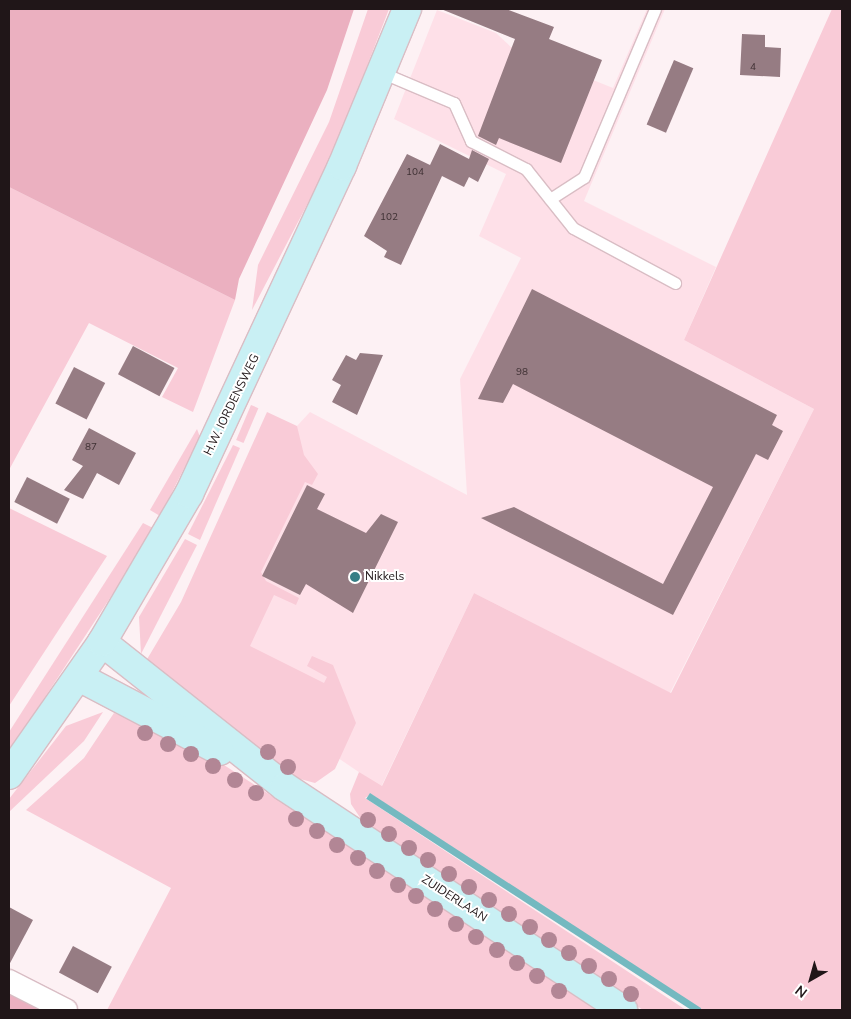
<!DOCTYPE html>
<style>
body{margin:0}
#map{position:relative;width:851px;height:1019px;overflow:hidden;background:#fdf1f4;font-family:"Nunito Sans",sans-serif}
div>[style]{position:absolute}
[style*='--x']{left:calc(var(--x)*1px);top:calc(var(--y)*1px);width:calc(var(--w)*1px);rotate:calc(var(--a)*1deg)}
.built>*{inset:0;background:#fee0e8}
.green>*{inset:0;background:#f9cbd7;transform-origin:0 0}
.forest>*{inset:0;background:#ebb0c0}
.water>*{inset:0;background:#74b9c0;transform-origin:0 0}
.building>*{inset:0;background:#967c83;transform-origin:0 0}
.roads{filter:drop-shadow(1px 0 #d9bdc4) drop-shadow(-1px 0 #d9bdc4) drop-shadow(0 1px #d9bdc4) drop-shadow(0 -1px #d9bdc4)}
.lane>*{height:11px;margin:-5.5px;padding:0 5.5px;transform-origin:5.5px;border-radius:5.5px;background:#fff}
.street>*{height:22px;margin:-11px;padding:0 11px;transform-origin:11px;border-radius:11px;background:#fff}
.secondary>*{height:28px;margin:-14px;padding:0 14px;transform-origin:14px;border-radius:14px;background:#c9f0f4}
.trees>*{width:16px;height:16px;margin:-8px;border-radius:50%;background:#b28695}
.dots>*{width:14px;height:14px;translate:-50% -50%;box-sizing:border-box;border:2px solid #fff;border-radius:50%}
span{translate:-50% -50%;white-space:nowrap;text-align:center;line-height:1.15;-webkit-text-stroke:4px #fff;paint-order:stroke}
.number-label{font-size:10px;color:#3e3033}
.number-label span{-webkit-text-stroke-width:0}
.street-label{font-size:12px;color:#201618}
.poi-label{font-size:12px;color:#201618}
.left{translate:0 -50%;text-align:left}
.frame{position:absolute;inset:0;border:10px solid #201618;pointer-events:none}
.north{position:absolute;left:786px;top:954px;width:50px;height:50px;-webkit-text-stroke:4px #fff;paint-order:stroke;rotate:218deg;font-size:14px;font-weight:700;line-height:20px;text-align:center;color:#201618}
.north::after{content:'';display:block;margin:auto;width:18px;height:22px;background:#201618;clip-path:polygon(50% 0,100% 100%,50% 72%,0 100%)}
</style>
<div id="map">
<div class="built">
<i style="clip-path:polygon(647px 9px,665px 9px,584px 201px,716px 267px,684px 340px,814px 409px,670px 693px,474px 593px,381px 787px,301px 733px,198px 655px,297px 426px,310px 412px,467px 495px,460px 379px,521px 258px,479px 236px,506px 174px,394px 119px,437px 10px,496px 33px,511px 47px,613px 88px)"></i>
</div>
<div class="green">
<i style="clip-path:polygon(368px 9px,389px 9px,332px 157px,252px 310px,258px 265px,329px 122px)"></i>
<i style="clip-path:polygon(832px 9px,842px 9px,842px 1010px,700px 1010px,371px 794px,365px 798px,686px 1010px,643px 1010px,365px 825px,351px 804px,350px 794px,359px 772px,382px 786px,474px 593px,671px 693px,814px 409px,684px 340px)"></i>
<i style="clip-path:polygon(9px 187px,235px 300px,193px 412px,162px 397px,178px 368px,89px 323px,9px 470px)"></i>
<i style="left:251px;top:405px;width:8px;height:38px;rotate:23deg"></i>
<i style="clip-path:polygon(267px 412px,297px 426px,304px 455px,318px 474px,312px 485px,305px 482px,261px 572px,266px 581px,299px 598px,296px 605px,274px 595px,250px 646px,324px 683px,327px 677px,307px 666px,312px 656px,333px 665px,356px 723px,335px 769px,315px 783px,289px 776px,146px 661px,181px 602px)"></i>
<i style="clip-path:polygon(197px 429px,200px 437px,160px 516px,150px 510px)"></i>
<i style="clip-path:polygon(233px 445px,240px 448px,200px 540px,188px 534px)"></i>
<i style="clip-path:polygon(9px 508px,107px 556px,9px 706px)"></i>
<i style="clip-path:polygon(143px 523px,153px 528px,133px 563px,9px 752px,9px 732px)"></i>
<i style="clip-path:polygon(185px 539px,197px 545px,141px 654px,139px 617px)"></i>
<i style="clip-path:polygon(103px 712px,84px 741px,9px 812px,9px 799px,66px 726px)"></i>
<i style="clip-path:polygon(114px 713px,193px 745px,603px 1010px,107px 1010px,171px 888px,26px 810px,84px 758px)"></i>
</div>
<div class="forest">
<i style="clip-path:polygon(9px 9px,354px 9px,327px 90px,239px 279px,235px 300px,9px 187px)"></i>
<i style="clip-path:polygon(9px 992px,46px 1010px,9px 1010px)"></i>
</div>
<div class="water">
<i style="left:370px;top:793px;width:395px;height:7px;rotate:33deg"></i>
</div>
<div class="building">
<i style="clip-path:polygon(441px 9px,506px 9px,554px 27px,549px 39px,602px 60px,561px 163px,499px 138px,496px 145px,478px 136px,515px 39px)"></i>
<i style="clip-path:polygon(742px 34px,765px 35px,765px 47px,781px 48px,780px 77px,740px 75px)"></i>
<i style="left:674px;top:60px;width:21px;height:70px;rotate:23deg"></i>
<i style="clip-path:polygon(440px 144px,469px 159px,472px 150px,489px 159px,478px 182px,469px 177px,464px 187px,442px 176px,401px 265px,384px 257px,387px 251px,364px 236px,407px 154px,430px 165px)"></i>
<i style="clip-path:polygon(532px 289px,777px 415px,772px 425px,783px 431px,768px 460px,756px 454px,673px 615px,481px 518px,514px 507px,663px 584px,713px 487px,513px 384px,503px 403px,478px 399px)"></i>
<i style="left:133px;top:346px;width:47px;height:32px;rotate:28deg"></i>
<i style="clip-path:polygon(360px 353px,383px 355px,357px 415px,332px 402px,341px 385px,332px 380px,346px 355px,356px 360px)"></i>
<i style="left:74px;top:367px;width:35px;height:41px;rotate:27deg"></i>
<i style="clip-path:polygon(89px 428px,136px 453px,119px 485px,97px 473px,83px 499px,64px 490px,83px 466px,72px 460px)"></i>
<i style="left:27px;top:477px;width:48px;height:28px;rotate:27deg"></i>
<i style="clip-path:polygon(307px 485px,325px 494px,317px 509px,366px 533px,381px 514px,398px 522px,353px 613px,306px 584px,300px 595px,262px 576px)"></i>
<i style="clip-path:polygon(9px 907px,33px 920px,9px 965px)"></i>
<i style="left:73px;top:946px;width:44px;height:30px;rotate:28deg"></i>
</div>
<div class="roads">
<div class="lane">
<i style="--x:383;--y:73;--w:77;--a:22.9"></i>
<i style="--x:454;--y:103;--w:42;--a:65.9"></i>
<i style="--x:471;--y:141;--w:62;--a:27"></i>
<i style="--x:526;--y:169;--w:75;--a:51.5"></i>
<i style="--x:573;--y:228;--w:116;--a:28.3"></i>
<i style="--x:550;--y:199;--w:40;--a:-32.9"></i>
<i style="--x:584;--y:177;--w:182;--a:-67.1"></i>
</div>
<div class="street">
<i style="--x:9;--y:981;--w:64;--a:27"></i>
</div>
<div class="secondary">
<i style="--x:102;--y:642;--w:233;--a:38.4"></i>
<i style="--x:285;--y:787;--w:405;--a:33.4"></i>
<i style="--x:79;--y:677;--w:159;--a:27.7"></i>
<i style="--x:9;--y:775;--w:162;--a:-55"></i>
<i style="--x:102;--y:642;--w:172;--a:-59.6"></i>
<i style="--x:189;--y:494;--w:362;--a:-65"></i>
<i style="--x:342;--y:166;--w:170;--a:-67.5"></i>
</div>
</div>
<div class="trees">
<i style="left:145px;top:733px"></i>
<i style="left:168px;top:744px"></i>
<i style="left:268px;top:752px"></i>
<i style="left:191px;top:754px"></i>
<i style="left:213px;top:766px"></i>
<i style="left:288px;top:767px"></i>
<i style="left:235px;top:780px"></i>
<i style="left:256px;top:793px"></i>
<i style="left:296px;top:819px"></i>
<i style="left:368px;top:820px"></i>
<i style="left:317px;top:831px"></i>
<i style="left:389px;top:834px"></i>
<i style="left:337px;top:845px"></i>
<i style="left:409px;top:848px"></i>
<i style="left:358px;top:858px"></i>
<i style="left:428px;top:860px"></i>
<i style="left:377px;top:871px"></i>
<i style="left:449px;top:874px"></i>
<i style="left:398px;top:885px"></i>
<i style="left:469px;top:887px"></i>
<i style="left:416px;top:896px"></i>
<i style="left:489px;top:900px"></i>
<i style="left:435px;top:909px"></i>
<i style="left:509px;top:914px"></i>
<i style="left:456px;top:924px"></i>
<i style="left:530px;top:927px"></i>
<i style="left:476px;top:937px"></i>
<i style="left:549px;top:940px"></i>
<i style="left:497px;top:950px"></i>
<i style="left:569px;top:953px"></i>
<i style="left:517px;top:963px"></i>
<i style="left:589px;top:966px"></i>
<i style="left:537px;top:976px"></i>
<i style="left:609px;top:979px"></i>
<i style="left:559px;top:991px"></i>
<i style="left:631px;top:994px"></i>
</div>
<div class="dots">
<i style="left:355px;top:577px;background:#367e85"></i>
</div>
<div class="number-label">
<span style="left:753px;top:68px">4</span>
<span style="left:415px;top:173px">104</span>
<span style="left:389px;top:218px">102</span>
<span style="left:522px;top:373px">98</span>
<span style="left:91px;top:448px">87</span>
</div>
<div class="street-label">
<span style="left:232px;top:405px;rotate:-64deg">H.W. IORDENSWEG</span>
<span style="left:454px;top:899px;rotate:33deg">ZUIDERLAAN</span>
</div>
<div class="poi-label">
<span class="left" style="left:365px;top:577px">Nikkels</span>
</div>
<div class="frame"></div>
<div class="north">N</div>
</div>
